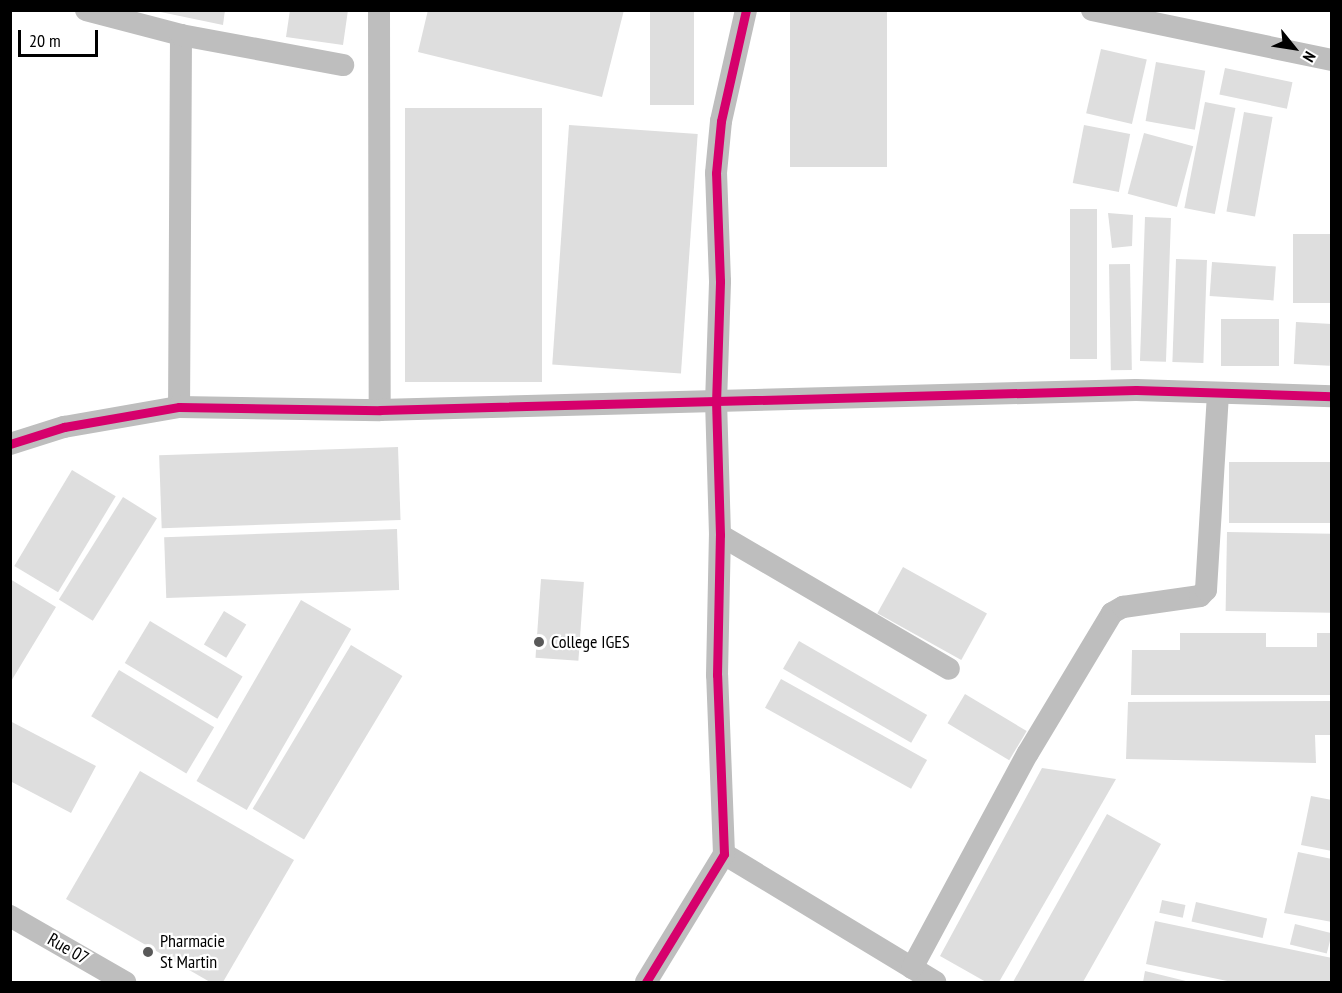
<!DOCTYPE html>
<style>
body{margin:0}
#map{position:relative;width:1342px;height:993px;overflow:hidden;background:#fff;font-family:"PT Sans Narrow",sans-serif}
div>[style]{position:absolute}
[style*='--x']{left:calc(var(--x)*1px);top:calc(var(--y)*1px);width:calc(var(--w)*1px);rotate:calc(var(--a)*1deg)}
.building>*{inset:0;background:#dedede;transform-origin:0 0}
.minor>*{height:22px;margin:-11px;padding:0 11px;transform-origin:11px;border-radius:11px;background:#bebebe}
.cycleway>*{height:9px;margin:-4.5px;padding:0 4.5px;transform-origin:4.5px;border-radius:4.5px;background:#d6006c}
.dots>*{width:16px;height:16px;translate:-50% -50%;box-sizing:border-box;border:3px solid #fff;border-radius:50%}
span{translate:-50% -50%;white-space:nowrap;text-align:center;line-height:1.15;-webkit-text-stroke:4.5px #fff;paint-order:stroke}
.poi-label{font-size:18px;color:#000}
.left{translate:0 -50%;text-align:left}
.street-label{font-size:18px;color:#000}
.frame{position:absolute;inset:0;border:12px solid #000;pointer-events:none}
.north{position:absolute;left:1264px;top:18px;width:60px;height:60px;-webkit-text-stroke:4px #fff;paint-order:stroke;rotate:120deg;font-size:16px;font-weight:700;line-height:24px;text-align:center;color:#000}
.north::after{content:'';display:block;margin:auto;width:21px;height:27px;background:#000;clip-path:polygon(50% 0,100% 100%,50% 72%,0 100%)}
.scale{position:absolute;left:18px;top:30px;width:80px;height:27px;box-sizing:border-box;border:3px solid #000;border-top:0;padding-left:8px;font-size:18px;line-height:21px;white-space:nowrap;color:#000;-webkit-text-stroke:4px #fff;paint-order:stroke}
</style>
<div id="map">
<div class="building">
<i style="clip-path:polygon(151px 10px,225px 10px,223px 25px)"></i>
<i style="clip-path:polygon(290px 10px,348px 10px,343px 45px,286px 37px)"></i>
<i style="clip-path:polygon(428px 10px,624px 10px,602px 97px,418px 52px)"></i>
<i style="left:650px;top:10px;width:44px;height:95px"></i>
<i style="left:790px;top:10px;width:97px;height:157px"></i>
<i style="left:1101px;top:49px;width:47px;height:66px;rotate:13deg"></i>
<i style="left:1156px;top:62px;width:50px;height:60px;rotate:10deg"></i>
<i style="left:1225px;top:68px;width:69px;height:27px;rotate:12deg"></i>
<i style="left:1205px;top:102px;width:31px;height:108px;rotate:11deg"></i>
<i style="left:405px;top:108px;width:137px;height:274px"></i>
<i style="left:1244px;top:112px;width:29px;height:101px;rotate:10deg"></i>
<i style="left:569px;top:125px;width:129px;height:240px;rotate:4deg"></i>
<i style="left:1084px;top:125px;width:47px;height:59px;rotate:11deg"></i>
<i style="left:1144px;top:133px;width:51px;height:63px;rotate:15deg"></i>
<i style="left:1070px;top:209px;width:27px;height:150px"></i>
<i style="clip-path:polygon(1108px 213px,1133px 215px,1132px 246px,1112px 248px)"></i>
<i style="left:1145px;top:217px;width:26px;height:144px;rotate:2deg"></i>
<i style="left:1293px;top:234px;width:39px;height:69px"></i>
<i style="left:1176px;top:259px;width:31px;height:103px;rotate:2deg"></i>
<i style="left:1212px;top:262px;width:64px;height:34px;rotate:4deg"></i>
<i style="left:1130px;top:264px;width:106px;height:21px;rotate:89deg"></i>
<i style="left:1221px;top:319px;width:58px;height:47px"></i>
<i style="left:1296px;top:322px;width:36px;height:42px;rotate:3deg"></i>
<i style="left:398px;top:447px;width:73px;height:239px;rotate:88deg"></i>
<i style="left:1229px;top:462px;width:103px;height:61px"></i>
<i style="left:72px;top:470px;width:51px;height:112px;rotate:31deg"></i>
<i style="left:123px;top:497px;width:40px;height:121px;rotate:32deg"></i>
<i style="left:397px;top:529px;width:61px;height:233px;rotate:88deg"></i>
<i style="left:1227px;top:532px;width:105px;height:79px;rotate:1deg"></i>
<i style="left:903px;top:567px;width:96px;height:53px;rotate:29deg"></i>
<i style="clip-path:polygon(10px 579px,56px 607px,10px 683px)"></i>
<i style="left:541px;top:579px;width:43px;height:79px;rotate:4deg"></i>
<i style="left:301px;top:600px;width:58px;height:209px;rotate:30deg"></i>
<i style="left:224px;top:611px;width:26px;height:39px;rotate:31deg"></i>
<i style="left:150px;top:621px;width:108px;height:49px;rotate:31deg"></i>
<i style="clip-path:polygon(1180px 633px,1266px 633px,1266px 647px,1317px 647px,1317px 633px,1332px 633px,1332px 695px,1131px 695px,1132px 650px,1180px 650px)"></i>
<i style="left:799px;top:641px;width:148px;height:32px;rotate:30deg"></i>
<i style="left:351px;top:645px;width:60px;height:191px;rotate:31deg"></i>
<i style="left:119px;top:670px;width:111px;height:54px;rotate:31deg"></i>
<i style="left:781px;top:679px;width:167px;height:33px;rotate:29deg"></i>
<i style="left:965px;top:694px;width:72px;height:34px;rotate:31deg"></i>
<i style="clip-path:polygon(1332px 701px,1332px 735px,1315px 735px,1316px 763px,1126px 759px,1128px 702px)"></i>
<i style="clip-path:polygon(10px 721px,96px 766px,71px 813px,10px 781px)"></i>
<i style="clip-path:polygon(1042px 768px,1116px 779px,999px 982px,986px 982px,940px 956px)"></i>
<i style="clip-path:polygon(140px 771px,294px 860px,223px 982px,210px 982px,66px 899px)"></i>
<i style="clip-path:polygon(1311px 796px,1332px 800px,1332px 851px,1301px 845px)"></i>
<i style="clip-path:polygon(1107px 814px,1161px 844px,1083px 982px,1013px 982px)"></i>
<i style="clip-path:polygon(1298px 852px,1332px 859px,1332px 922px,1284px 913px)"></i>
<i style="left:1162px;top:900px;width:24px;height:13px;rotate:12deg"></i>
<i style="left:1196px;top:902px;width:73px;height:20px;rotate:13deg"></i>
<i style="clip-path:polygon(1155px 921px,1332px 958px,1332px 982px,1232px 982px,1146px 964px)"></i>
<i style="left:1295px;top:924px;width:38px;height:21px;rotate:14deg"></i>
<i style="clip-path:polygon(1145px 971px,1190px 982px,1143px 982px)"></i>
</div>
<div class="minor">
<i style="--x:86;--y:10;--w:98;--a:14.7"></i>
<i style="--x:181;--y:35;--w:372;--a:90.3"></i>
<i style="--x:379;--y:10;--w:400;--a:89.9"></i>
<i style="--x:1092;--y:10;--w:245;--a:11.8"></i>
<i style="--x:181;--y:35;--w:165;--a:10.5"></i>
<i style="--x:10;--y:444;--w:57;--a:-17.5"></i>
<i style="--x:64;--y:427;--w:117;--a:-9.9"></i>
<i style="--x:179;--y:407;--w:201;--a:0.9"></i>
<i style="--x:380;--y:410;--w:756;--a:-1.52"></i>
<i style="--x:1136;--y:390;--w:196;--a:1.8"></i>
<i style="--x:720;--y:535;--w:265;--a:30.3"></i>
<i style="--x:724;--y:854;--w:247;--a:31.2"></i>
<i style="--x:10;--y:916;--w:133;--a:29.9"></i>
<i style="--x:912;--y:968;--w:244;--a:-61.7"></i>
<i style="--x:1028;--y:753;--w:163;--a:-59"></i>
<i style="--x:1112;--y:613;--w:13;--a:-29"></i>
<i style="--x:1123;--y:607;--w:78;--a:-8.1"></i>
<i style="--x:1200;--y:596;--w:8;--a:-45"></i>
<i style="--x:1206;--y:590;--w:197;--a:-86.5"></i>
<i style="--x:646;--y:982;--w:150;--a:-58.6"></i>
<i style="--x:724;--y:854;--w:179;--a:-92.2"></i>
<i style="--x:717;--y:675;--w:140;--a:-88.8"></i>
<i style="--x:720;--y:535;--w:132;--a:-91.7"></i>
<i style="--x:716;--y:403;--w:122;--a:-88.1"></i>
<i style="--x:720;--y:281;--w:108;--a:-92.1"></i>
<i style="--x:716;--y:173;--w:52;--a:-84.5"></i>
<i style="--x:721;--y:121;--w:114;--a:-77.3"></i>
</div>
<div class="cycleway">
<i style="--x:10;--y:444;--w:57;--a:-17.5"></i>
<i style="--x:64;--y:427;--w:117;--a:-9.9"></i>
<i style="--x:179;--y:407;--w:201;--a:0.9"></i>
<i style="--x:380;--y:410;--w:756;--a:-1.52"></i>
<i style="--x:1136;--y:390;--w:196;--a:1.8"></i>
<i style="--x:646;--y:982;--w:150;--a:-58.6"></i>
<i style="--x:724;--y:854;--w:179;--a:-92.2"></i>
<i style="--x:717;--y:675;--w:140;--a:-88.8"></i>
<i style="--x:720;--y:535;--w:132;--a:-91.7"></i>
<i style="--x:716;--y:403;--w:122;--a:-88.1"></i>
<i style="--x:720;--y:281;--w:108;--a:-92.1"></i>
<i style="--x:716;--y:173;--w:52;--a:-84.5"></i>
<i style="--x:721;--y:121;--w:114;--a:-77.3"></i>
</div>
<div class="dots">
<i style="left:539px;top:642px;background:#595959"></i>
<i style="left:148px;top:952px;background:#595959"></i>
</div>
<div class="poi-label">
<span class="left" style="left:551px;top:642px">College IGES</span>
<span class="left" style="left:160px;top:952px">Pharmacie<br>St Martin</span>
</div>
<div class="street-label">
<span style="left:68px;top:949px;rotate:30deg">Rue 07</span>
</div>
<div class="frame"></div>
<div class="north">N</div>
<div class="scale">20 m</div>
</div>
